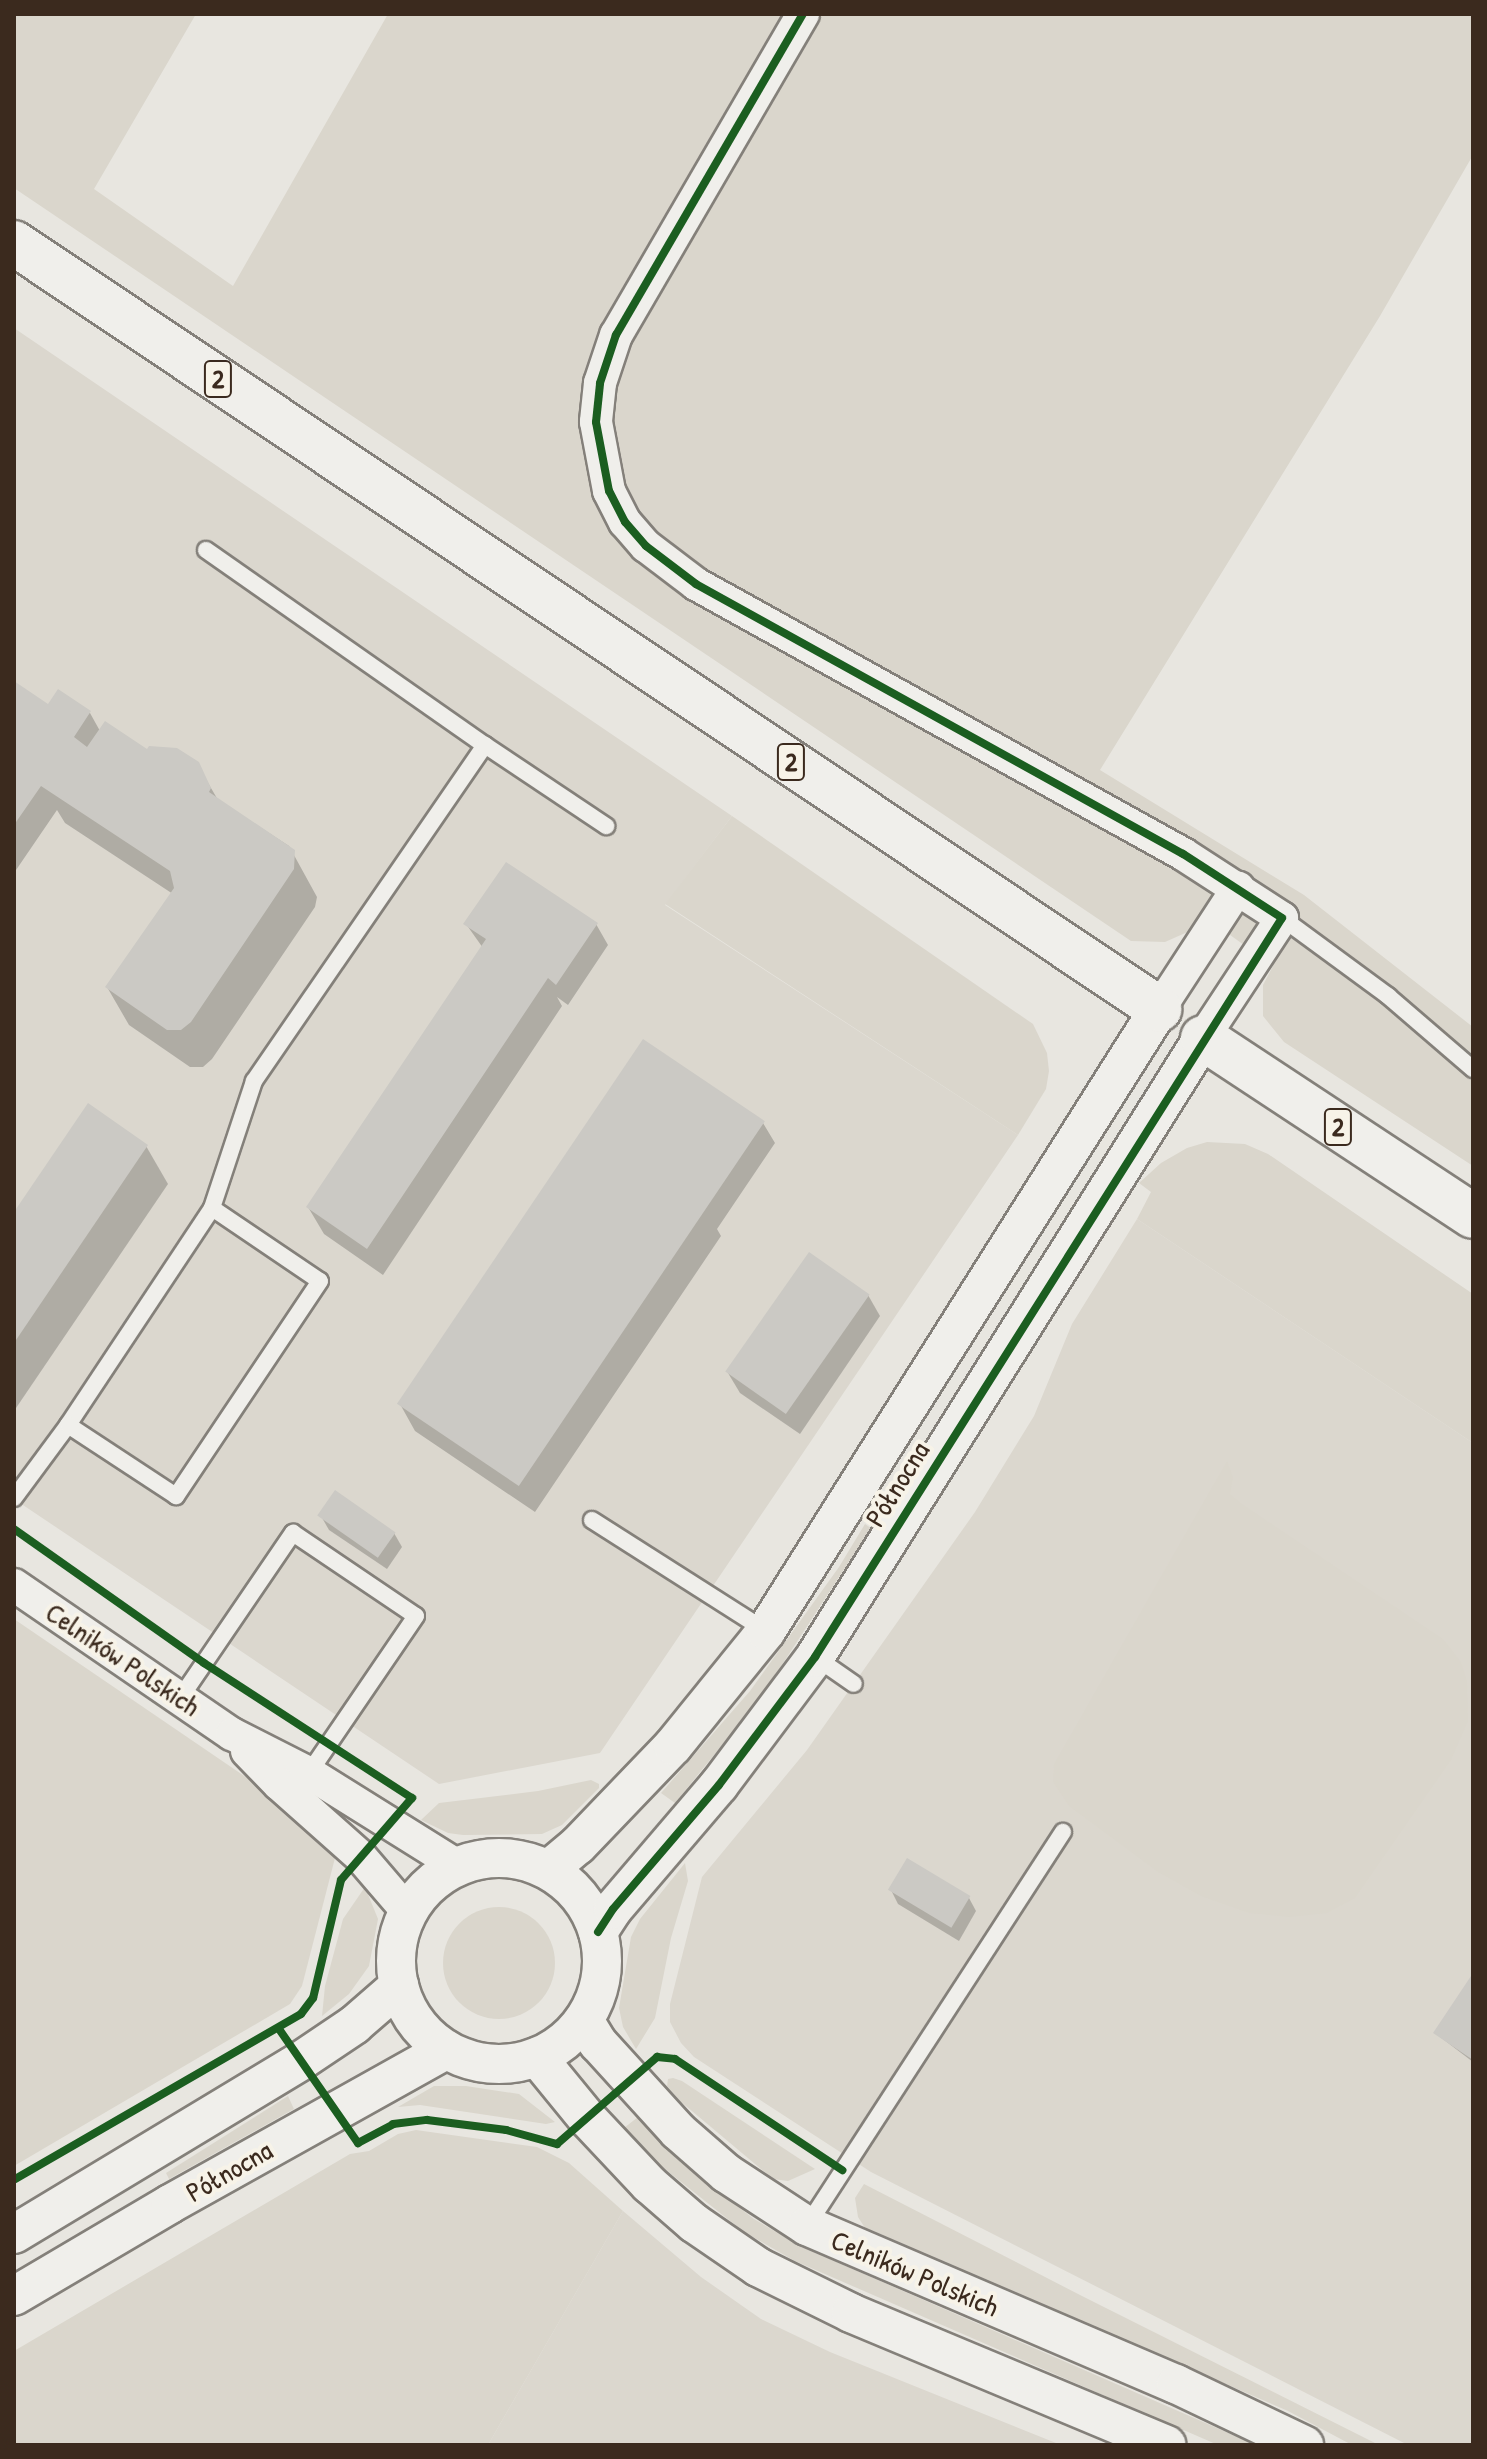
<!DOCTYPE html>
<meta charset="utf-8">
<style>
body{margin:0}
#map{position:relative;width:1487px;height:2459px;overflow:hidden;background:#e8e6e0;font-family:"Patrick Hand",sans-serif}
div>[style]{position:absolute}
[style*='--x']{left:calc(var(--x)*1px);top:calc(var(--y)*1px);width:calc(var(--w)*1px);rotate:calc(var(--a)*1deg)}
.built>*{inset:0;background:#dbd7ce}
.green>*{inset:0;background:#dad6cc}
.round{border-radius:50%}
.shadow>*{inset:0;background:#0003}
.building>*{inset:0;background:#cbc9c4;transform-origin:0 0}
.roads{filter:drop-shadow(2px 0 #84807a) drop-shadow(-2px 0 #84807a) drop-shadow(0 2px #84807a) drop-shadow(0 -2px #84807a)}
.service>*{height:16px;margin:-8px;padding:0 8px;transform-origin:8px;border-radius:8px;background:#f0efeb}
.minor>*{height:32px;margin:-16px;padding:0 16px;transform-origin:16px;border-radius:16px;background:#f0efeb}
.tertiary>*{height:38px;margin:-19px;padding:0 19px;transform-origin:19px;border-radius:19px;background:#f0efeb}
.tertiary>.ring{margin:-19px;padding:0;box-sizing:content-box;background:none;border:38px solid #f0efeb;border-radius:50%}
.trunk>*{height:44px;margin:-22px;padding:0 22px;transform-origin:22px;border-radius:22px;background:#f0efeb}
.cycleway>*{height:8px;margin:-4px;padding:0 4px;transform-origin:4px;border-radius:4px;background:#1b5e20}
span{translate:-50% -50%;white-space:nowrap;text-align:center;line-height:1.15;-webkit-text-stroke:8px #f7f3e8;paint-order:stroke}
.shield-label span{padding:2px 6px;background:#f7f3e8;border:2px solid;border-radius:6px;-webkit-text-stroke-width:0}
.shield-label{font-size:26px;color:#3b2a1e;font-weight:700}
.street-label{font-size:28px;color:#3b2a1e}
.frame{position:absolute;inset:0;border:16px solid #3b2a1e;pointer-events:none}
</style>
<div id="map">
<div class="built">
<i style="clip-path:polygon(14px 328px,732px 816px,665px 905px,1018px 1135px,600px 1753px,439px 1784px,14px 1499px)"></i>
<i style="clip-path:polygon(1137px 1219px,1473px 1443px,1473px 2445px,1408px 2445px,871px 2172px,694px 2057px,681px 2043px,670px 2022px,670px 2004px,702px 1877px,807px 1750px,975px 1512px,1034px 1416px,1072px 1324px)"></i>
<i style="clip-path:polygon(623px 2211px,701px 2277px,761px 2319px,830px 2352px,1061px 2445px,488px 2445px)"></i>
</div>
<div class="green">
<i style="clip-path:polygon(14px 14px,196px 14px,94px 189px,233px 286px,388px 14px,1473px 14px,1473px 155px,1380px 316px,1100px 770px,1304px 895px,1473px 1027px,1473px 1166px,1284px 1042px,1263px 1016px,1263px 985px,1273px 966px,1201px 914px,1192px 930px,1165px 942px,1131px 941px,14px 188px)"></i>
<i style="clip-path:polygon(732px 816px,1033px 1024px,1047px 1053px,1049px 1071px,1046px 1089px,1018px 1135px,665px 904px)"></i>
<i style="clip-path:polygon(1207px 1142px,1245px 1144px,1268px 1154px,1473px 1294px,1473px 1443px,1137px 1219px,1151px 1192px,1139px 1183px,1161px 1163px,1187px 1148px)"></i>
<i style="clip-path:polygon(1227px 1461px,1233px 1477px,1230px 1494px,1242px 1504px,1443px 1639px,1461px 1662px,1467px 1681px,1468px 1721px,1451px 1760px,1355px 1898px,1327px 1913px,1289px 1917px,1249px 1913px,1201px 1896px,1158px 1872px,1069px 1806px,1053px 1782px,1054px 1764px)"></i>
<i style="clip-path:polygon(865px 1524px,871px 1528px,761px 1697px,675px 1803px,661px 1793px,750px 1691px,839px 1567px)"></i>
<i style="clip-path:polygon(14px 1619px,278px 1799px,335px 1858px,302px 1986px,290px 2004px,14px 2166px)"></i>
<i style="clip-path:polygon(591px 1780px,599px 1784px,599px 1788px,562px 1825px,542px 1834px,463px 1835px,448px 1833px,421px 1820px,439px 1803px,538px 1791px)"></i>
<i style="clip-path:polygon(685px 1863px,688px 1881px,671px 1938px,655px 2018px,636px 2049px,623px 2027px,619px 2008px,631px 1937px,640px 1919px)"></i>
<i style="clip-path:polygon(365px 1887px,378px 1919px,369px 1966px,349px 1994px,322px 2016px,325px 1986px,343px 1919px)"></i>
<i class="round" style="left:443px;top:1907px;width:112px;height:112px"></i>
<i style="clip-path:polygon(673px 2078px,682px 2081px,815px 2169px,788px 2181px,773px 2179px,680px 2101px,667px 2086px,668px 2079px)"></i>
<i style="clip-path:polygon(434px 2086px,466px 2086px,519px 2094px,555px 2122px,546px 2124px,420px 2105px,398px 2107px)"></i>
<i style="clip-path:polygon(288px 2096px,294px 2109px,169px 2179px,166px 2173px)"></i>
<i style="clip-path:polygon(638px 2117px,665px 2148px,714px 2188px,754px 2219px,800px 2246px,1256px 2445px,1218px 2445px,795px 2261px,744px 2232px,656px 2162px,624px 2128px)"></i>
<i style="clip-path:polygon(416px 2130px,537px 2147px,569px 2163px,623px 2211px,488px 2445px,14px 2445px,14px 2351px,350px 2154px,369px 2151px,398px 2134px)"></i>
<i style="clip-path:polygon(864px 2184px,1082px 2296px,1379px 2445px,1352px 2445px,1288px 2411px,865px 2228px,858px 2217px,855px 2198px)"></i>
</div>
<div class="shadow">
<i style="clip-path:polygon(14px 684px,48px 707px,90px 713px,100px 731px,147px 752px,197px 764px,218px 800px,289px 846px,317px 897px,315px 907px,212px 1059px,203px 1067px,190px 1067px,129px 1025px,107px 987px,173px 894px,65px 823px,57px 810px,14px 873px)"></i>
<i style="clip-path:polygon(466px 924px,596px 924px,608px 945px,568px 1005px,557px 997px,562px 1006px,383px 1275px,324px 1234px,308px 1207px,483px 948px)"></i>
<i style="clip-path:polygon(763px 1123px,775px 1143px,717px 1229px,721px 1236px,535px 1512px,415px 1431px,400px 1404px)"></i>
<i style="clip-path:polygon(146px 1146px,168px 1184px,14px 1411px,14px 1216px)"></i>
<i style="clip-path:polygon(868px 1295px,880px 1316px,800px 1434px,740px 1393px,728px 1373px)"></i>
<i style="clip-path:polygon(321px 1516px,394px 1533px,402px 1547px,387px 1569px,329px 1530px)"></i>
<i style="clip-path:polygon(891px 1890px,969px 1898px,976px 1911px,959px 1941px,898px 1904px)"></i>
<i style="clip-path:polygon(1473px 1977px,1473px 2062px,1435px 2033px)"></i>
</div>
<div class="building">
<i style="clip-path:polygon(14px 681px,48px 704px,58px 689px,91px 711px,74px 737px,87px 747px,105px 721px,147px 749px,149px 746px,177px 748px,199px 762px,211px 788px,209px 792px,295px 850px,294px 869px,191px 1022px,181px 1030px,167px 1030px,105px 987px,174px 888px,170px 871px,41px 786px,14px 825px)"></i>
<i style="clip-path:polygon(506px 862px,598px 923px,556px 985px,548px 978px,367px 1249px,306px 1207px,486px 939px,463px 924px)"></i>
<i style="left:643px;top:1039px;width:147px;height:440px;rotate:34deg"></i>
<i style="clip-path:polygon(88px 1103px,148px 1145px,14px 1343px,14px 1212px)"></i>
<i style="left:809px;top:1252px;width:74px;height:146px;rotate:35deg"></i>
<i style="left:335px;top:1490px;width:74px;height:31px;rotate:35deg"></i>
<i style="left:907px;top:1858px;width:74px;height:37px;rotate:31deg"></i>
<i style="clip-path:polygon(1473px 1973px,1473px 2060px,1433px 2033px)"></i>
</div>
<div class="roads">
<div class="service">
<i style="--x:206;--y:550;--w:340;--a:35"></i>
<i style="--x:485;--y:745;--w:408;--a:124.5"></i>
<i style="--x:254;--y:1081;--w:134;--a:108.3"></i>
<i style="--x:485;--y:745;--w:146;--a:33.8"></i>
<i style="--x:1282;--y:918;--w:132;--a:36.3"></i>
<i style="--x:1388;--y:996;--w:112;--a:40.7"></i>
<i style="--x:14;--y:1498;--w:91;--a:-53.5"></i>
<i style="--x:68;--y:1425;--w:260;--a:-56.4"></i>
<i style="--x:212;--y:1208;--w:130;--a:34.1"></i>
<i style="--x:320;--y:1281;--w:259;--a:123.8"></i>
<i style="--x:176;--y:1496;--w:129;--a:-146.7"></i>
<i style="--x:592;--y:1520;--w:206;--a:32.5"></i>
<i style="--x:815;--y:1657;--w:47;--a:34.7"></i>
<i style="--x:181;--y:1697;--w:199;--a:-55.7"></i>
<i style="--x:293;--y:1533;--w:148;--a:34"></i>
<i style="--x:416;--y:1616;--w:190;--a:124.3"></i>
<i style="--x:807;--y:2226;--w:470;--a:-57"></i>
</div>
<div class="minor">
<i style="--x:803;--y:14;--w:371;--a:120.2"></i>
<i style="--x:616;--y:335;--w:51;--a:108.4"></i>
<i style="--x:600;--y:383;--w:39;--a:96"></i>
<i style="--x:596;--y:422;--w:70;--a:79.3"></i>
<i style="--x:609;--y:491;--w:35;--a:63"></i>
<i style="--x:625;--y:522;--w:32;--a:49"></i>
<i style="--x:646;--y:546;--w:63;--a:37.2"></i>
<i style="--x:696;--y:584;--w:557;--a:29"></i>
<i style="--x:1183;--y:854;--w:118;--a:32.9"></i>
<i style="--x:1282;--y:918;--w:144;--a:123.4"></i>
<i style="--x:1159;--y:1009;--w:145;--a:-56.9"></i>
<i style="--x:14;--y:1585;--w:264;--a:34.4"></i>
<i style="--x:232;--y:1734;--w:86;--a:26.9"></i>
<i style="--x:309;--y:1773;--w:176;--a:32"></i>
<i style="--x:247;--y:1751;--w:46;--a:45.9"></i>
<i style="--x:279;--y:1784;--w:108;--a:41.6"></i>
<i style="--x:360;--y:1856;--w:74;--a:49.4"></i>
</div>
<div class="tertiary">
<i class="ring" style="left:396px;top:1858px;width:168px;height:168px"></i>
<i style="--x:548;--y:1870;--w:39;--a:-40"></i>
<i style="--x:578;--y:1845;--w:137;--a:-46.2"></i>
<i style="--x:673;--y:1746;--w:148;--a:-51"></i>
<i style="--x:766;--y:1631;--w:736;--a:-57.71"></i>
<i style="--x:598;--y:1932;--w:27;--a:-57"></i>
<i style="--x:613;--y:1909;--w:163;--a:-49.5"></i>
<i style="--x:719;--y:1785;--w:160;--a:-53.1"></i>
<i style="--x:815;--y:1657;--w:731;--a:-57.92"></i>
<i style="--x:584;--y:2020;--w:27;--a:59"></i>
<i style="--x:598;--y:2043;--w:119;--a:47.7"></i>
<i style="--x:678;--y:2131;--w:64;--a:41.2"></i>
<i style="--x:726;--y:2173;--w:97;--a:33.2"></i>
<i style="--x:807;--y:2226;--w:401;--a:23.2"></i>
<i style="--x:1176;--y:2384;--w:142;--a:25.5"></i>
<i style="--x:537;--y:2057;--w:79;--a:50.7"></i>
<i style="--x:587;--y:2118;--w:91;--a:46.8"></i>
<i style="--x:649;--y:2184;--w:60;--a:40.9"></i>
<i style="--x:694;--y:2223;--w:78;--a:34.5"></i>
<i style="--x:758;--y:2267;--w:104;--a:26.3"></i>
<i style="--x:851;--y:2313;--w:342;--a:22.7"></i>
<i style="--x:14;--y:2234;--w:336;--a:-31.1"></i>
<i style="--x:302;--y:2060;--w:63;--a:-33.9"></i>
<i style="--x:354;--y:2025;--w:60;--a:-40.9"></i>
<i style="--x:14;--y:2296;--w:181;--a:-30.5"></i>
<i style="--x:170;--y:2204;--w:316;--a:-29.2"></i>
</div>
<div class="trunk">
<i style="--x:14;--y:243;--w:1378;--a:33.78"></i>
<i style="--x:1203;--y:1038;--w:323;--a:33.4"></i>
</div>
</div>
<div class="cycleway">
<i style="--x:14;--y:1529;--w:232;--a:35.2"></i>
<i style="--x:204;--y:1663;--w:248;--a:33"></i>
<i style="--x:412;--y:1798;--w:108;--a:130.9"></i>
<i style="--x:341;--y:1880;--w:121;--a:103.3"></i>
<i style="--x:313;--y:1998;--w:20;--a:127"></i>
<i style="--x:301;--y:2014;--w:332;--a:150"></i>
<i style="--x:598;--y:1932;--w:27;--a:-57"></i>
<i style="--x:613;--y:1909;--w:163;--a:-49.5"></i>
<i style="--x:719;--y:1785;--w:160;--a:-53.1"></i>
<i style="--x:815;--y:1657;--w:874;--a:-57.71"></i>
<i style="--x:1282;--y:918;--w:118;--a:-147.1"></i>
<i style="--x:1183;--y:854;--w:557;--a:-151"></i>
<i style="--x:696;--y:584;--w:63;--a:-142.8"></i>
<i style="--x:646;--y:546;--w:32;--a:-131"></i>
<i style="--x:625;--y:522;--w:35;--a:-117"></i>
<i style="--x:609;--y:491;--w:70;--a:-100.7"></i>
<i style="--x:596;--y:422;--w:39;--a:-84"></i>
<i style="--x:600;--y:383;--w:51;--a:-71.6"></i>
<i style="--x:616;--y:335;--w:371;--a:-59.8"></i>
<i style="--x:279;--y:2029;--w:139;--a:55.3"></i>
<i style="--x:358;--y:2143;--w:40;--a:-28"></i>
<i style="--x:393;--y:2124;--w:34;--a:-7"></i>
<i style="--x:427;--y:2120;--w:80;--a:7.2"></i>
<i style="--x:506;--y:2130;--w:53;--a:15.4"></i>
<i style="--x:557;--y:2144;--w:133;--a:-41"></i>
<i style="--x:657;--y:2057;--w:18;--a:6"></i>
<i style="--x:675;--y:2059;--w:201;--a:33.6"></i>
</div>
<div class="shield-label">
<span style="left:218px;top:379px">2</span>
<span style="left:791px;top:762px">2</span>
<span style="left:1338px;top:1127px">2</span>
</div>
<div class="street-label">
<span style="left:897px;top:1484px;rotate:-58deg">Północna</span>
<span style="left:123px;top:1659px;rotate:34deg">Celników Polskich</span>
<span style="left:229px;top:2171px;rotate:-30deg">Północna</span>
<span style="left:915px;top:2273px;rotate:23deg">Celników Polskich</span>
</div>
<div class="frame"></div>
</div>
